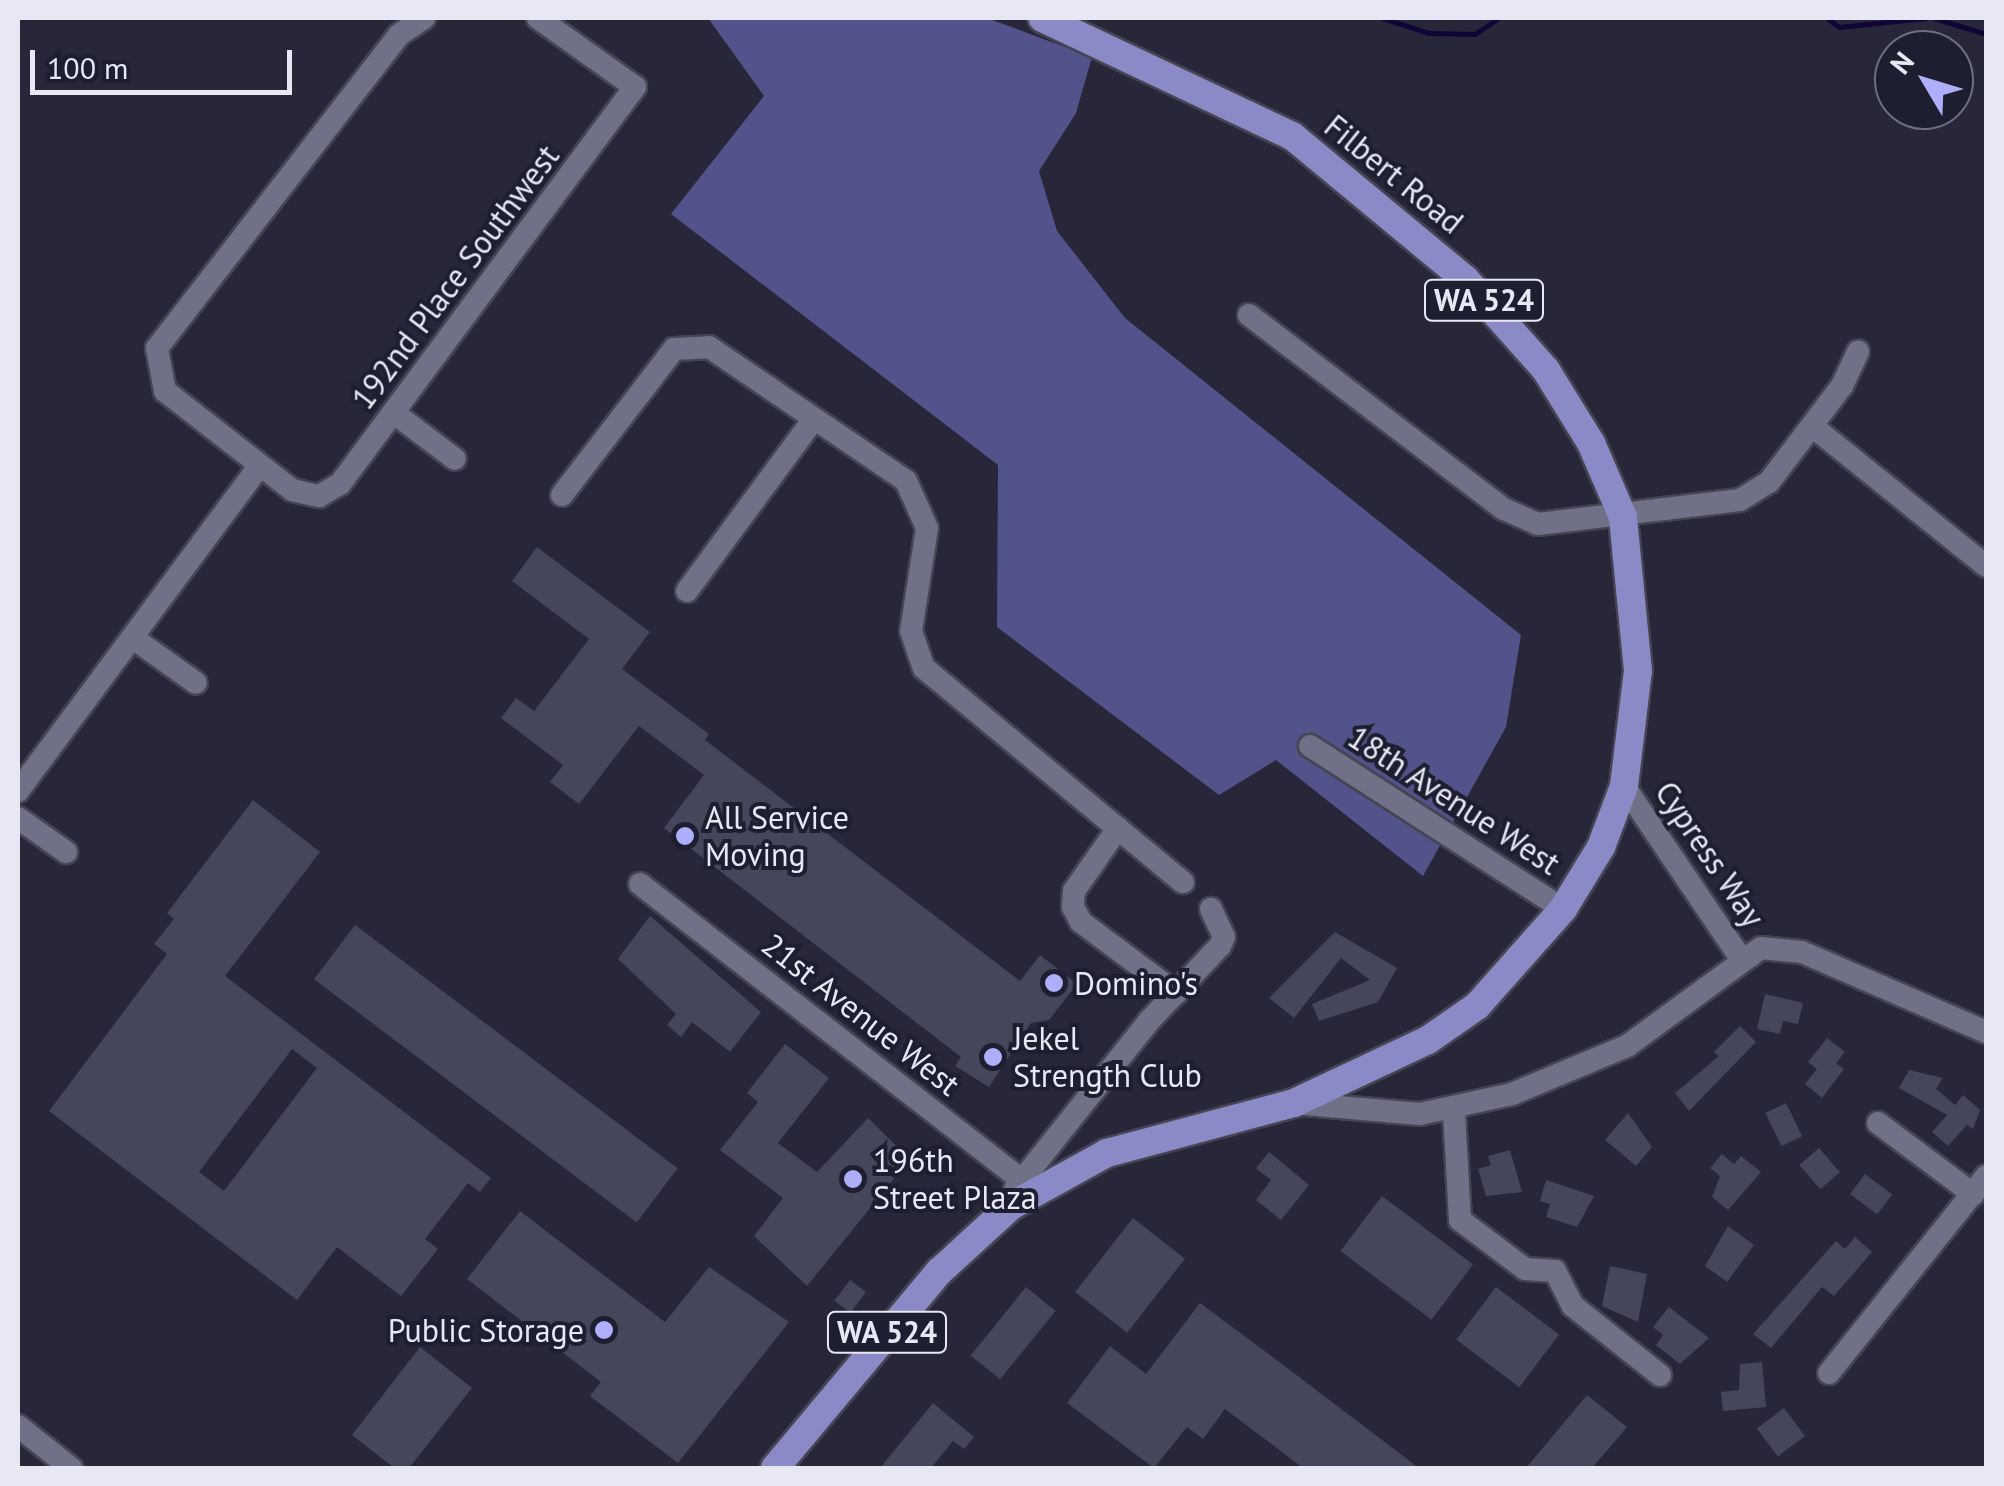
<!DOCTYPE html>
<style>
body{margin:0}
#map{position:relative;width:2004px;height:1486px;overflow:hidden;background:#272739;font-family:"PT Sans",sans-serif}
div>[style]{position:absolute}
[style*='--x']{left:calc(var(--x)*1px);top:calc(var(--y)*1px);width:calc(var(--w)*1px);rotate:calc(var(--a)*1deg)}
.forest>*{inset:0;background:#53538b}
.stream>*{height:5px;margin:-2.5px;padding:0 2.5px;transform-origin:2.5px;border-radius:2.5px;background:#0f0537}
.building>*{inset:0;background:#454659;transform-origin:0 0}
.roads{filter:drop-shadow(2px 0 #444453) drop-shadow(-2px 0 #444453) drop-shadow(0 2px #444453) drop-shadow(0 -2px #444453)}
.minor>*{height:22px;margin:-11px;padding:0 11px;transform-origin:11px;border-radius:11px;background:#707186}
.major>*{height:28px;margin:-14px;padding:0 14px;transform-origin:14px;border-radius:14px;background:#8a8bc6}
.dots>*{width:28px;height:28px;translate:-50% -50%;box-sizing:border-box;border:5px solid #1d1e2f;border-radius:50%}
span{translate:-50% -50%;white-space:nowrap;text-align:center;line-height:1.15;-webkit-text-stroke:8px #1d1e2f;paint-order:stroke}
.shield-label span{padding:2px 8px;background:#1d1e2f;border:2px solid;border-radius:8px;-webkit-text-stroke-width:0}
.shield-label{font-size:30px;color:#e7e8f4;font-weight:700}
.street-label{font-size:32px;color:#e7e8f4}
.poi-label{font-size:32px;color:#e7e8f4}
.left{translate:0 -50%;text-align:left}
.right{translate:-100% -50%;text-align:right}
.frame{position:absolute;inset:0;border:20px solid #e7e8f4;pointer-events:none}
.north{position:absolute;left:1874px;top:30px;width:100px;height:100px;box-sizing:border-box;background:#1d1e2f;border:2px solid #6e6f7e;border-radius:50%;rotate:308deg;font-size:28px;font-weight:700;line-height:40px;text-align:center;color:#e7e8f4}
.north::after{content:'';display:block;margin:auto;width:35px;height:45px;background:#adaffb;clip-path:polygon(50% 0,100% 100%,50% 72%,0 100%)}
.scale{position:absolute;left:30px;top:50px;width:262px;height:45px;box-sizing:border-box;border:5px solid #e7e8f4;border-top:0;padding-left:12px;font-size:30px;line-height:35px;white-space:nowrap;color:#e7e8f4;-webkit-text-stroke:8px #1d1e2f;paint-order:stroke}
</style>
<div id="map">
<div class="forest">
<i style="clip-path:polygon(708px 18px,987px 18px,1092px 57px,1076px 113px,1039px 171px,1057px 231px,1125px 318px,1521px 635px,1506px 727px,1423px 876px,1276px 760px,1219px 795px,997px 627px,998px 465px,671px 214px,764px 96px)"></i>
</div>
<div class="stream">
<i style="--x:1382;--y:18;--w:49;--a:17.7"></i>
<i style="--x:1429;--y:33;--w:46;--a:1.2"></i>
<i style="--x:1475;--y:34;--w:29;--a:-34"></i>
<i style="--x:1827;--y:18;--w:15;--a:37"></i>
<i style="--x:1839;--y:27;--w:87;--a:-5.9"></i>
<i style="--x:1934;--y:18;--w:54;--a:17.1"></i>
</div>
<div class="building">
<i style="clip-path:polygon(537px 547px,650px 632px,622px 669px,709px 734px,705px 740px,1020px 981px,1040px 955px,1077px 984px,1049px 1020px,1031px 1023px,989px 1087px,955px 1066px,961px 1057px,664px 828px,704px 775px,639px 726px,579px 804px,550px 782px,563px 765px,501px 718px,516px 698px,534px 711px,589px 639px,512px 581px)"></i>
<i style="clip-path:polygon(evenodd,253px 800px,320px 852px,225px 976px,491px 1178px,480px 1192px,468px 1183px,425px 1239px,438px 1249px,401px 1296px,337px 1247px,297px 1300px,49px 1111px,167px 954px,154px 944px,174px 919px,167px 913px,253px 800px,292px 1049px,317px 1068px,224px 1191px,199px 1172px,292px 1049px)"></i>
<i style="clip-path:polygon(650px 916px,761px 1012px,730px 1052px,692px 1022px,681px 1037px,667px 1025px,676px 1014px,618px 959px)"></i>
<i style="left:355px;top:925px;width:404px;height:68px;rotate:37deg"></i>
<i style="clip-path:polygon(1335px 932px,1397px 968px,1378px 1002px,1319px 1021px,1312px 1004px,1370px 980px,1341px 958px,1294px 1018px,1269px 998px)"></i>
<i style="clip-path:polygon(1765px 994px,1803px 1003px,1798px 1024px,1783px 1021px,1780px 1034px,1757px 1029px)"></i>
<i style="clip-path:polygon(1740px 1026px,1756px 1042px,1689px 1111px,1675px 1093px,1719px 1056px,1714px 1052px)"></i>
<i style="clip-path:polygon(1827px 1038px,1845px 1052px,1836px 1063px,1844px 1069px,1822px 1098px,1805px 1084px,1817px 1069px,1808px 1062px)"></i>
<i style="clip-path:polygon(785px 1044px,829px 1078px,778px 1143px,817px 1172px,868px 1118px,910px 1159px,807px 1286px,754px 1236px,783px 1198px,720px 1150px,758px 1102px,747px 1093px)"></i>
<i style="clip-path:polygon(1909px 1070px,1943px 1078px,1936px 1089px,1955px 1105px,1963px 1095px,1980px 1110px,1973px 1129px,1967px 1125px,1948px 1146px,1932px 1132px,1947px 1115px,1899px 1088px)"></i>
<i style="left:1786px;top:1103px;width:37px;height:23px;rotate:64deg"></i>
<i style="clip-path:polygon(1628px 1113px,1652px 1147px,1636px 1166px,1605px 1140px)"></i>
<i style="left:1819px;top:1148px;width:32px;height:26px;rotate:49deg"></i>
<i style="clip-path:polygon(1510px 1150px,1522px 1192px,1486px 1196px,1478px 1169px,1491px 1165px,1488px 1156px)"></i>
<i style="clip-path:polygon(1269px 1152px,1309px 1185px,1281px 1220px,1256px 1200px,1271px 1180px,1256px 1168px)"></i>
<i style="clip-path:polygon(1722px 1154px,1734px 1164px,1741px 1156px,1761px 1172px,1728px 1210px,1712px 1197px,1720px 1176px,1710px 1168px)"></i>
<i style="left:1865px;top:1174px;width:34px;height:25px;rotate:37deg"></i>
<i style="clip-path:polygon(1546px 1180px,1594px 1196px,1577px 1227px,1546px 1217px,1550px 1204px,1540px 1201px)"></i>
<i style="left:1382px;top:1196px;width:114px;height:69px;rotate:37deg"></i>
<i style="clip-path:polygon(520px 1211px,665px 1322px,709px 1267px,789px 1322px,678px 1463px,590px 1396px,601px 1382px,467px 1279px)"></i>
<i style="left:1133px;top:1218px;width:66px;height:94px;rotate:38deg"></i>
<i style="clip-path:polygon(1728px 1226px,1754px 1245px,1727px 1282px,1705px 1266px)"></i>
<i style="clip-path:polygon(1855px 1237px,1872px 1252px,1834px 1296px,1822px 1287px,1771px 1348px,1753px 1334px,1836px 1241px,1845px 1249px)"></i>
<i style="clip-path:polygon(1610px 1266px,1647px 1274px,1638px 1322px,1602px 1306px)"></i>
<i style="left:850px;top:1280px;width:20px;height:26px;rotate:37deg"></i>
<i style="left:1026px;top:1287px;width:38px;height:88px;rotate:39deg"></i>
<i style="left:1496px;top:1287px;width:79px;height:66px;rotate:37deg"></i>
<i style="clip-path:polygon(1200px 1303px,1274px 1358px,1419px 1468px,1303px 1468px,1225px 1409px,1203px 1439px,1187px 1427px,1154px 1468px,1067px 1403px,1110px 1346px,1146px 1374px)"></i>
<i style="clip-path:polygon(1669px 1307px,1709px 1338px,1680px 1364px,1656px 1345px,1663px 1335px,1653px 1327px)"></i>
<i style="clip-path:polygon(420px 1347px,472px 1388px,409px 1468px,394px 1468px,352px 1435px)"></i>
<i style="clip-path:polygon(1762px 1362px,1766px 1407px,1723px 1411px,1721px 1392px,1739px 1390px,1740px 1364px)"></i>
<i style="clip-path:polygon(1587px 1395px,1627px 1427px,1592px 1468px,1526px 1468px)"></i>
<i style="clip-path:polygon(933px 1403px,974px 1437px,964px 1449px,953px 1441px,931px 1468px,880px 1468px)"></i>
<i style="left:1784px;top:1408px;width:35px;height:34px;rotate:53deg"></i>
</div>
<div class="roads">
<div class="minor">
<i style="--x:424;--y:18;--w:30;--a:146"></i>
<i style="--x:399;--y:35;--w:396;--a:127.7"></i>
<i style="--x:157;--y:348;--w:44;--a:79.5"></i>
<i style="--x:165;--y:391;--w:161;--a:37.9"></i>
<i style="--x:292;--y:490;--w:28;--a:13"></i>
<i style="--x:319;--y:496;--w:24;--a:-30"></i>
<i style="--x:340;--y:484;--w:495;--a:-53.4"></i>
<i style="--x:635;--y:87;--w:119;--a:-144.6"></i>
<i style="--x:1249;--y:315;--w:320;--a:37.3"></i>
<i style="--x:1504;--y:509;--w:37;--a:24"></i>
<i style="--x:1538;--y:524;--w:203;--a:-6.8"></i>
<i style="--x:1740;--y:500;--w:34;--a:-32"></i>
<i style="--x:1769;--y:482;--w:121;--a:-52.8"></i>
<i style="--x:1842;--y:386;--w:38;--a:-65"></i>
<i style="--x:394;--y:413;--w:76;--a:37"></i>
<i style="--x:1812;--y:426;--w:223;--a:38.8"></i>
<i style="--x:562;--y:495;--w:184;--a:-52.5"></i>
<i style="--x:674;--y:349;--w:35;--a:-3"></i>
<i style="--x:709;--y:347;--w:238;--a:34.2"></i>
<i style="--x:906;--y:481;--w:51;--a:65.9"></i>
<i style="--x:927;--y:528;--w:104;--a:98.8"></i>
<i style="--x:911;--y:631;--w:39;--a:71"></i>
<i style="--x:924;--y:668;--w:336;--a:39.6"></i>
<i style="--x:687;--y:591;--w:212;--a:-53.6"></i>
<i style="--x:133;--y:638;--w:77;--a:35.5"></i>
<i style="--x:1310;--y:746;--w:301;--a:32.8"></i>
<i style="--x:1624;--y:786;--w:209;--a:55.9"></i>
<i style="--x:18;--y:791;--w:401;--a:-53.4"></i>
<i style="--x:18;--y:818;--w:59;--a:35.3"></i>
<i style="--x:1118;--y:828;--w:77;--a:124.9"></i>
<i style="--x:1074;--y:891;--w:16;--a:94"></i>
<i style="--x:1073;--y:907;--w:17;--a:62"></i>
<i style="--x:1081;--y:922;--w:119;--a:36.8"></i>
<i style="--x:640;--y:884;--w:478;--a:37.8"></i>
<i style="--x:1294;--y:1103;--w:126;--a:5"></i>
<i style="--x:1420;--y:1114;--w:94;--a:-12.3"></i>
<i style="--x:1512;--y:1094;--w:125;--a:-22.7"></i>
<i style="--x:1627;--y:1046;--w:166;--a:-36.2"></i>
<i style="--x:1761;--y:948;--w:41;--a:5.6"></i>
<i style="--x:1802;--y:952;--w:201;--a:23.5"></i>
<i style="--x:1454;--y:1112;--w:108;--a:86.8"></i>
<i style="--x:1460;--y:1220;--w:81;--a:37"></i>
<i style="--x:1525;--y:1269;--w:30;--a:4"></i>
<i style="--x:1555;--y:1271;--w:39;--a:63"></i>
<i style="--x:1573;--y:1306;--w:111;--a:38.4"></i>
<i style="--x:1878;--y:1123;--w:119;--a:36.8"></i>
<i style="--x:1015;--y:1189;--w:215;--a:-51.4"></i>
<i style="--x:1149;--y:1021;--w:103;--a:-46.6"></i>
<i style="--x:1220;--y:946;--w:10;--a:-66"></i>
<i style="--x:1224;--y:937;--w:31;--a:-115"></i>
<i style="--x:1829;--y:1373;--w:252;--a:-51.4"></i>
<i style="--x:18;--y:1426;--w:68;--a:38.4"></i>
</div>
<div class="major">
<i style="--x:775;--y:1468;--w:257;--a:-50.1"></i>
<i style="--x:940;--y:1271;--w:96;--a:-42.5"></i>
<i style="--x:1011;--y:1206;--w:110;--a:-28.9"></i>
<i style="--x:1107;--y:1153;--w:194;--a:-15"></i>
<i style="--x:1294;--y:1103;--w:148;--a:-25.2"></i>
<i style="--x:1428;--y:1040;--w:60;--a:-34.8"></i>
<i style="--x:1477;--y:1006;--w:130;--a:-48.4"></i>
<i style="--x:1563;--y:909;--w:73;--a:-58.5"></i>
<i style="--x:1601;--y:847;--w:65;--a:-69.3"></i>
<i style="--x:1624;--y:786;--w:116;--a:-83.1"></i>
<i style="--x:1638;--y:671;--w:155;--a:-95.6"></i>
<i style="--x:1623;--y:517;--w:81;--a:-113.4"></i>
<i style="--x:1591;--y:443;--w:86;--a:-121.7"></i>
<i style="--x:1546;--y:370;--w:122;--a:-131.7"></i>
<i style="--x:1465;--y:279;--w:224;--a:-140.4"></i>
<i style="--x:1292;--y:136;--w:276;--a:-154.7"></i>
</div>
</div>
<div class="dots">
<i style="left:685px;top:836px;background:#adaffb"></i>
<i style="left:1054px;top:983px;background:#adaffb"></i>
<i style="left:993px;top:1057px;background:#adaffb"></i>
<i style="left:853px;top:1179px;background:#adaffb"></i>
<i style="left:604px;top:1330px;background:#adaffb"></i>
</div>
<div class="shield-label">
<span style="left:1484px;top:300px">WA 524</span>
<span style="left:887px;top:1332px">WA 524</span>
</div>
<div class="street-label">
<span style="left:1394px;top:174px;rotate:39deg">Filbert Road</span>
<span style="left:455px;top:277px;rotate:-53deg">192nd Place Southwest</span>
<span style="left:1454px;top:800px;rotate:33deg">18th Avenue West</span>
<span style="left:1710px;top:854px;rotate:56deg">Cypress Way</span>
<span style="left:861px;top:1014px;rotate:38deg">21st Avenue West</span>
</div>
<div class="poi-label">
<span class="left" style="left:705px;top:836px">All Service<br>Moving</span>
<span class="left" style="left:1074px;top:983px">Domino's</span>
<span class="left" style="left:1013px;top:1057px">Jekel<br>Strength Club</span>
<span class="left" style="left:873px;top:1179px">196th<br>Street Plaza</span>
<span class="right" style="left:584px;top:1330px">Public Storage</span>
</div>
<div class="frame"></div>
<div class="north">N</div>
<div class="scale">100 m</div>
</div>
